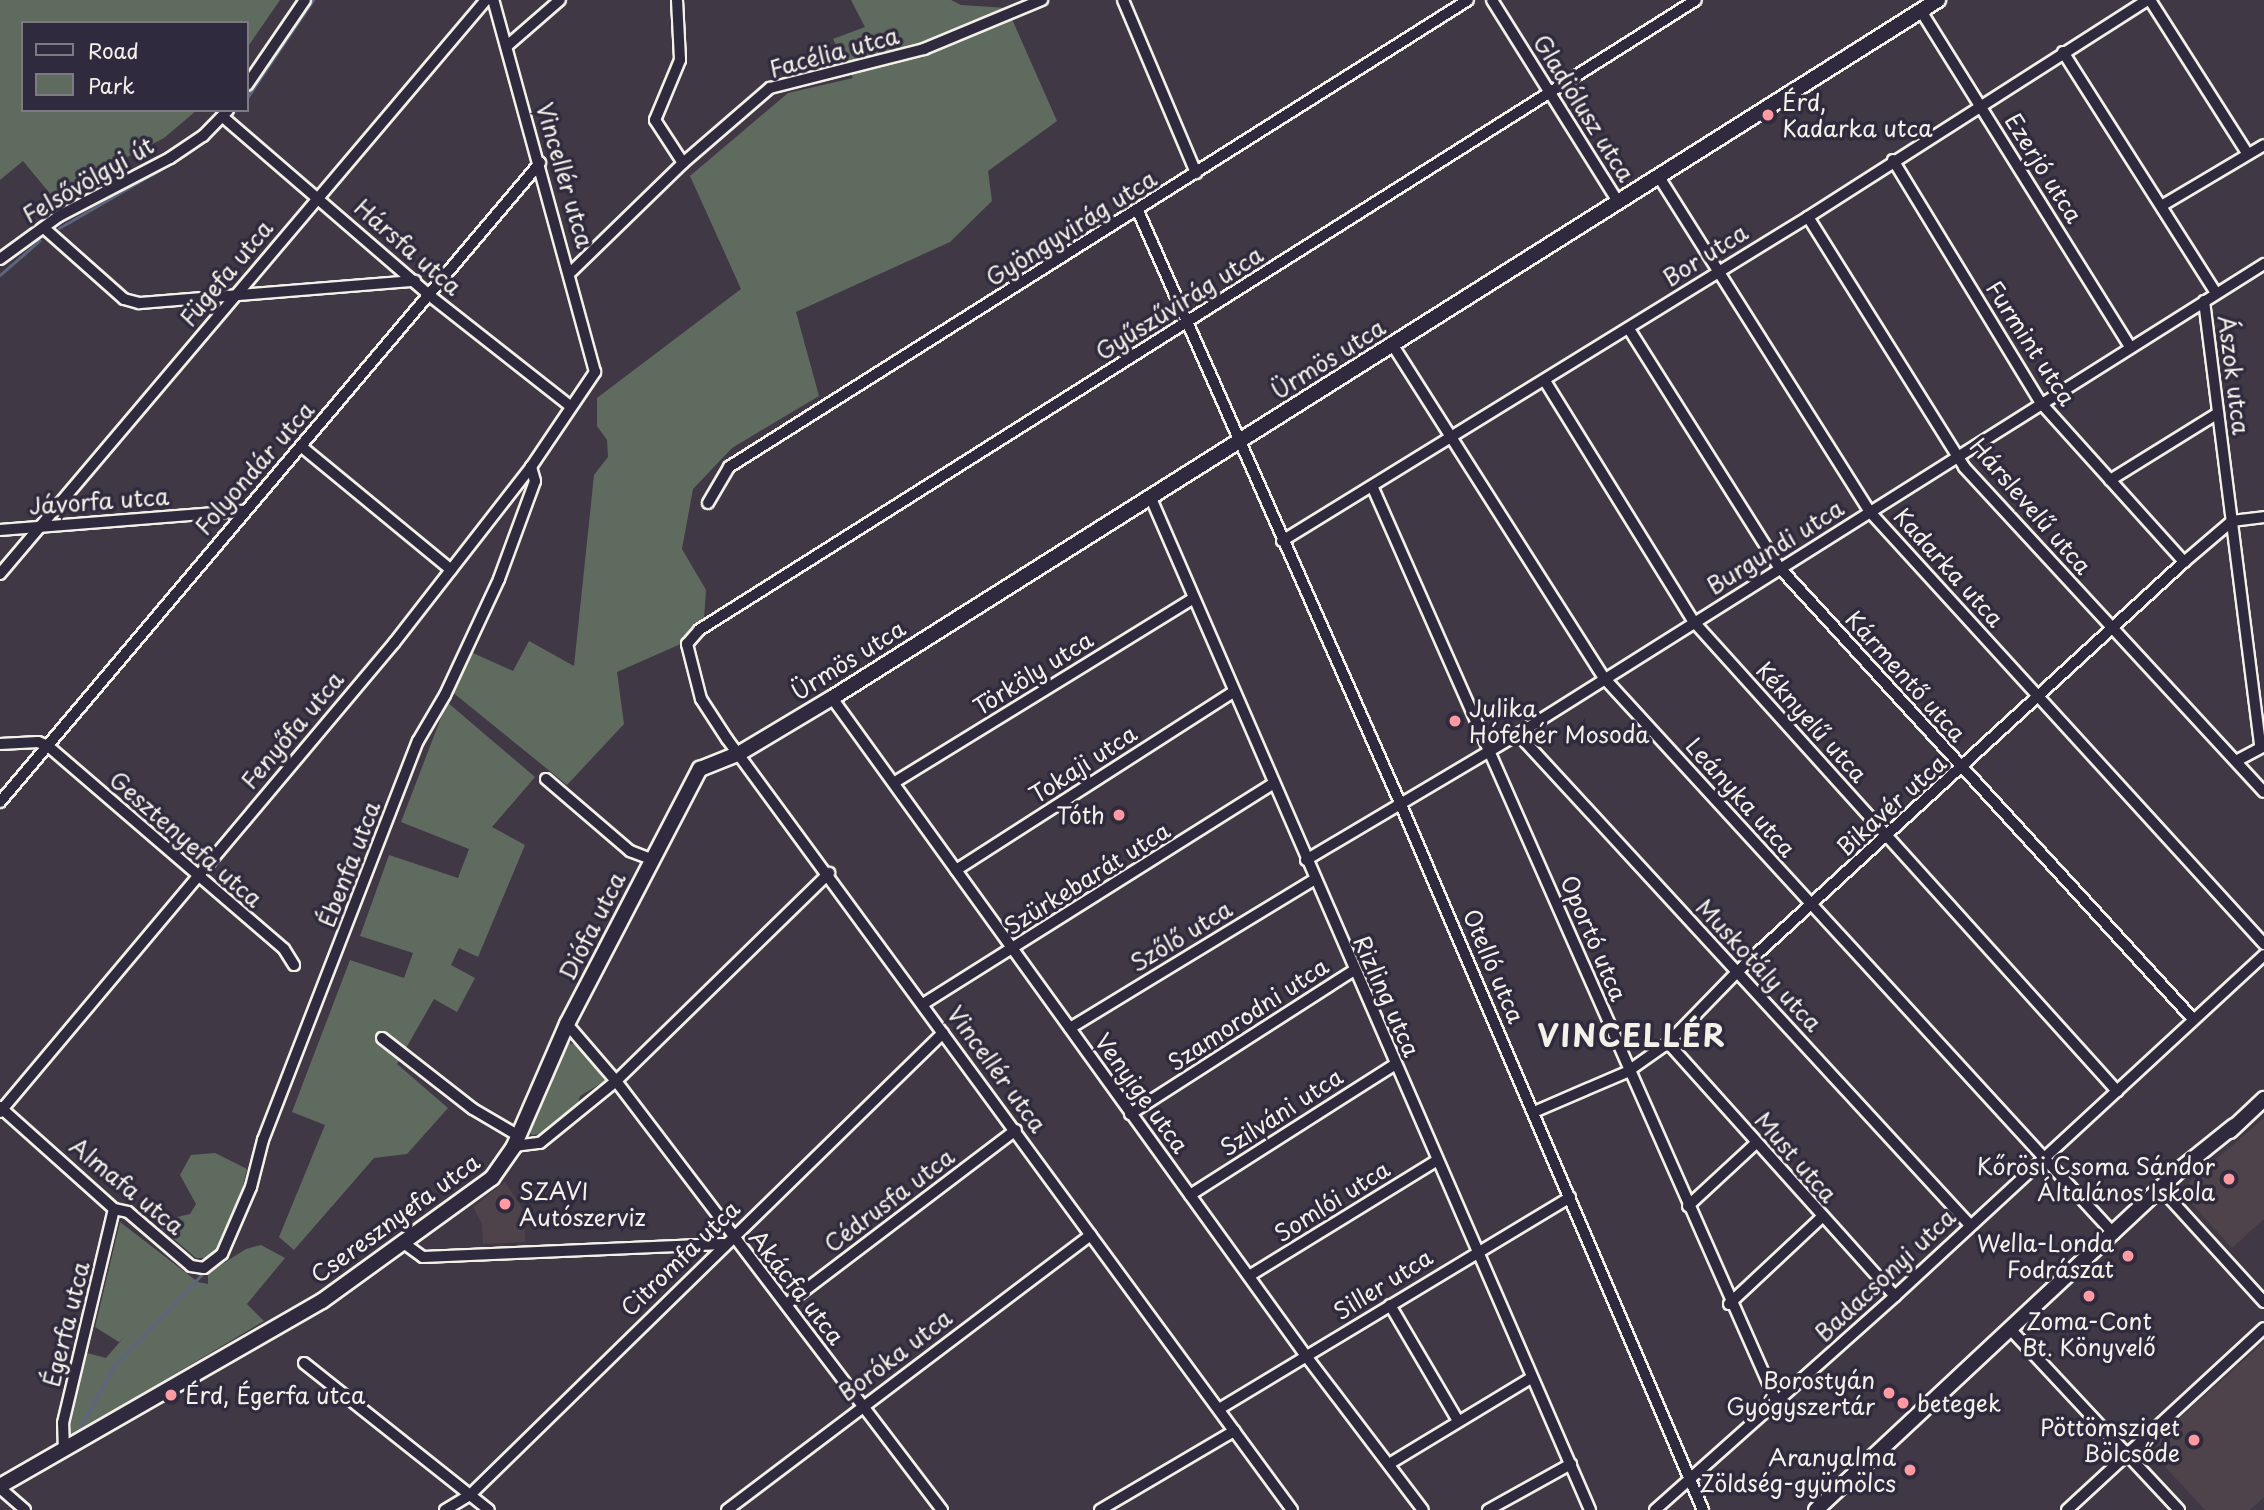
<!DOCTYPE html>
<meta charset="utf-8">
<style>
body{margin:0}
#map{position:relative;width:2264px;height:1510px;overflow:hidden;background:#413845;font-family:"Playpen Sans",sans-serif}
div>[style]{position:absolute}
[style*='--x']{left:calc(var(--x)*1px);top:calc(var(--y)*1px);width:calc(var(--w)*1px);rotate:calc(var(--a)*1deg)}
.built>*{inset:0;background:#4e424b}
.green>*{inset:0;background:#606b60}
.stream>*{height:2.5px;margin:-1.25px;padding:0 1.25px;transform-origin:1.25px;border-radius:1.25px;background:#5b657e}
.roads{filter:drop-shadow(2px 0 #f4f1e8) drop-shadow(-2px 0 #f4f1e8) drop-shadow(0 2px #f4f1e8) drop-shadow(0 -2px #f4f1e8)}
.street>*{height:10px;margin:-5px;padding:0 5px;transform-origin:5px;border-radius:5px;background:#2f2a3d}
.secondary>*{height:14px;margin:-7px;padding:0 7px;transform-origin:7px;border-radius:7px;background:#2f2a3d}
.dots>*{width:19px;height:19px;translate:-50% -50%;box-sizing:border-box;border:4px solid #2f2a3d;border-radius:50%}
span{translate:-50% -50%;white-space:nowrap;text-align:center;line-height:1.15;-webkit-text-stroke:7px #2f2a3d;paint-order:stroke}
.street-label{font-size:23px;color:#f4f1e8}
.poi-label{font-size:23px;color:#f4f1e8}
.left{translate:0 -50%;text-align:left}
.right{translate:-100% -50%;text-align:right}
.district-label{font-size:30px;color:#f4f1e8;font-weight:700;letter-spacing:2px}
.legend{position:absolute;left:21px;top:21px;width:228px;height:91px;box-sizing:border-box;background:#2f2a3d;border:2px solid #7e7a81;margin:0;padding:9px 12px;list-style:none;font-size:21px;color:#f4f1e8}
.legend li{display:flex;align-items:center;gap:14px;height:35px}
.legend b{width:35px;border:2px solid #7e7a81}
</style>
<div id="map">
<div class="built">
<i style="clip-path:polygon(2264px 1118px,2264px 1219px,2232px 1248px,2185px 1196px,2185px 1186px)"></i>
<i style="clip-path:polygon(505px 1182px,524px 1211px,525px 1242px,483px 1244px,482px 1224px,473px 1207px)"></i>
<i style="clip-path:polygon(2264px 1342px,2264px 1497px,2250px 1510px,2205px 1510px,2156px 1457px,2150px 1461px,2142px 1452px)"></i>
</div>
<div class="green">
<i style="clip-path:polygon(0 0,280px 0,247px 48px,247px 23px,23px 23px,23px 110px,197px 110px,164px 138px,52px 196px,23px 161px,0 180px)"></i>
<i style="clip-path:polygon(851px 0,951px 0,961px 5px,1007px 8px,1057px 121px,988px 171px,992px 201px,950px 242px,796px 312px,819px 396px,732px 448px,693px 489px,682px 549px,706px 590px,704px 619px,683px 643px,617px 672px,624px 724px,567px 785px,451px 691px,473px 653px,513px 671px,529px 641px,574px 666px,594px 475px,608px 457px,607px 440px,597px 426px,597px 398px,741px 289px,690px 176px,788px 93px,853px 78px,833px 39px,865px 27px)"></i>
<i style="clip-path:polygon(447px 702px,535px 777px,492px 827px,525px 845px,478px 957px,459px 948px,451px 965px,475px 978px,457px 1012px,434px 999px,397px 1064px,448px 1108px,407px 1154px,374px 1158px,294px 1250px,279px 1237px,325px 1125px,292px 1112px,350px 960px,404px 978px,413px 953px,360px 936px,389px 855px,458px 878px,469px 849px,401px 822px)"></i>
<i style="clip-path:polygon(567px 1043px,579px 1045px,605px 1081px,580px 1096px,578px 1104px,541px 1134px,532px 1135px,529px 1131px)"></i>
<i style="clip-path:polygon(215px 1153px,247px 1169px,238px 1207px,217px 1249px,209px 1258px,196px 1258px,161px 1228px,165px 1220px,190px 1214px,196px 1204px,180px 1175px,191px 1155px)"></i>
<i style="clip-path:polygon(120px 1222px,198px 1282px,208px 1284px,208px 1273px,246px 1249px,261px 1245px,285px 1258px,247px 1304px,264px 1321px,67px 1438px,83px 1352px,106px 1358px,124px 1337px,119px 1342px,95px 1327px)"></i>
</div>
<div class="stream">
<i style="--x:247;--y:98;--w:118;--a:-56"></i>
<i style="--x:236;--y:111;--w:1;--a:-90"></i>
<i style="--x:211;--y:135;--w:12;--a:-42"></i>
<i style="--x:174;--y:162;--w:22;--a:-34"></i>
<i style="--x:59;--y:228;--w:126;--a:-30"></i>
<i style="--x:0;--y:275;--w:52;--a:-41.1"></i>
<i style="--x:78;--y:1432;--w:75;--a:-61.4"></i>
<i style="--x:114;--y:1366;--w:132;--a:-46.2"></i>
</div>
<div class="roads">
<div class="street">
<i style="--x:677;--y:0;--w:60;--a:87.1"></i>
<i style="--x:680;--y:60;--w:65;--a:112.6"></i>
<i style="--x:655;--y:120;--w:51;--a:56.9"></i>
<i style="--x:1123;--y:0;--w:188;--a:67.1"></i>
<i style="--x:1492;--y:0;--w:238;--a:58"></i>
<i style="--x:2150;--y:0;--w:181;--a:57.6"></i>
<i style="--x:1921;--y:11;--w:396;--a:58.1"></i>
<i style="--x:507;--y:46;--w:70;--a:-41"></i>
<i style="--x:2063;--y:52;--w:285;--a:57.6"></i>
<i style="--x:247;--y:85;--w:103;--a:-55.7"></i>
<i style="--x:223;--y:117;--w:272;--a:40.8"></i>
<i style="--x:429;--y:295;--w:178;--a:38.2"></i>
<i style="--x:1893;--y:160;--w:285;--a:58.7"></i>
<i style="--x:2041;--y:403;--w:214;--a:48"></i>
<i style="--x:1659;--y:177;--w:396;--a:57.8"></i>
<i style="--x:1870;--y:512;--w:585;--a:47.63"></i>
<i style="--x:2163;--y:205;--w:117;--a:-30.7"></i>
<i style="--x:1138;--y:211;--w:650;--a:66.12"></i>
<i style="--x:1401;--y:805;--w:767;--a:66.81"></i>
<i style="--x:1808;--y:217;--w:295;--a:58"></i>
<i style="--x:1964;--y:467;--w:442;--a:47.3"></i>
<i style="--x:44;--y:228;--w:107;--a:41.6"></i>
<i style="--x:124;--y:299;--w:16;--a:15"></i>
<i style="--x:139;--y:303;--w:277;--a:-4.6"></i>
<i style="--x:0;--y:259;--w:73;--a:-36.1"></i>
<i style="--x:59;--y:216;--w:125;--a:-27.6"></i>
<i style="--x:170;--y:158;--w:40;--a:-34"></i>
<i style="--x:203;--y:136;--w:36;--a:-46"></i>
<i style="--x:571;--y:272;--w:156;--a:-44.2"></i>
<i style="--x:683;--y:163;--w:115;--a:-40.8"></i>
<i style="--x:770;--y:88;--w:159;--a:-14.2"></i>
<i style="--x:924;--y:49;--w:128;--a:-22.6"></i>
<i style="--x:2204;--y:301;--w:449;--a:82.8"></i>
<i style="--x:1629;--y:329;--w:281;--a:57.8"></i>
<i style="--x:1779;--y:567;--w:613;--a:47.51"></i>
<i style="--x:1392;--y:344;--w:397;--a:57.6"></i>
<i style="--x:1605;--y:679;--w:753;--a:47.48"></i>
<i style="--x:1545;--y:381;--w:283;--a:58.3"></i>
<i style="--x:1694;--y:622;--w:632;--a:47.95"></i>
<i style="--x:302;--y:447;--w:193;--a:39.5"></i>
<i style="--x:2110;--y:480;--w:127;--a:-31.8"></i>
<i style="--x:1373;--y:488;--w:1000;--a:66.18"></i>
<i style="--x:1150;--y:496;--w:1105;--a:66.54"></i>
<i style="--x:708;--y:503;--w:42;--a:-59.7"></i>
<i style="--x:729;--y:467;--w:874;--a:-32.29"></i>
<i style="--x:0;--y:530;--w:244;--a:-4.5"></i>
<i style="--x:1282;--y:541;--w:618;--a:-31.63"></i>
<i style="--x:1808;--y:217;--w:403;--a:-32.6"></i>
<i style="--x:0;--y:574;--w:752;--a:-49.75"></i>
<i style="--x:832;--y:698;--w:811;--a:54.23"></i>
<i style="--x:1306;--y:1356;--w:193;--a:52.8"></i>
<i style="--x:1518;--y:734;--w:667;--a:47.37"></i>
<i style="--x:0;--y:744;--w:38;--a:-3"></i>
<i style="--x:38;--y:742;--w:11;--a:22"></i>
<i style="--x:48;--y:746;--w:311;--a:40.7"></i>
<i style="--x:284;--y:949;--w:19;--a:58"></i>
<i style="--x:2236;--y:761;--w:32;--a:-28"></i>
<i style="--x:546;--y:779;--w:111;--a:40.6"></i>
<i style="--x:630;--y:851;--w:22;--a:21"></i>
<i style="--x:895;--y:782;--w:350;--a:-31.6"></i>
<i style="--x:0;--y:802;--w:837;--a:-49.8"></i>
<i style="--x:1306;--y:860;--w:247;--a:-30.7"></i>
<i style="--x:1518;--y:734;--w:882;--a:-32.21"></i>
<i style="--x:956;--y:870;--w:328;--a:-32.7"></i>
<i style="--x:923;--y:1004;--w:413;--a:-32.2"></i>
<i style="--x:567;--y:1024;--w:75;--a:49.3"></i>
<i style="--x:616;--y:1081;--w:539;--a:52.77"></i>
<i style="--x:1070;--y:1028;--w:285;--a:-31.3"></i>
<i style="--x:382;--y:1038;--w:115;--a:38"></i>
<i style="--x:473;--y:1109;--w:53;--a:30.4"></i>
<i style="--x:1668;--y:1043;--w:340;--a:48.1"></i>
<i style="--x:0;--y:1107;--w:153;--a:41.8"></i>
<i style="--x:114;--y:1209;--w:14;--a:12"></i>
<i style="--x:128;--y:1212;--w:83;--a:40.6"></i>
<i style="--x:191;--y:1266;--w:13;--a:9"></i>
<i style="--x:204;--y:1268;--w:23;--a:-38"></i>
<i style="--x:222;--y:1254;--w:73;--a:-66.6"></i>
<i style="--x:251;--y:1187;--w:49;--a:-75.7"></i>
<i style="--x:263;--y:1140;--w:428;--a:-68.8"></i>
<i style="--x:418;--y:741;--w:53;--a:-59.6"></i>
<i style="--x:445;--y:695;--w:128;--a:-65"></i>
<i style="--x:499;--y:579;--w:104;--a:-69.8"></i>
<i style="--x:535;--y:481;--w:15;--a:-106"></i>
<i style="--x:0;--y:1112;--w:613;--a:-49.97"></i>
<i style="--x:394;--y:643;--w:223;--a:-52.1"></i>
<i style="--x:531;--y:467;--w:115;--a:-56"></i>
<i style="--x:595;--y:372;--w:386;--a:-105.3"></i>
<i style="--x:1534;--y:1112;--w:101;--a:-23.3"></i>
<i style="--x:1627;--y:1072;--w:50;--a:-35.3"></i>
<i style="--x:1668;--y:1043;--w:99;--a:-45.8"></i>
<i style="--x:1737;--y:972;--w:607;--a:-42.53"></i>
<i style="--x:2184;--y:562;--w:63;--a:-40.5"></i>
<i style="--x:2232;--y:521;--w:32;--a:-7"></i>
<i style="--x:1130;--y:1114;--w:265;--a:-32.7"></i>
<i style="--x:514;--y:1146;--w:26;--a:-7"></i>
<i style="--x:540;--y:1143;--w:98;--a:-39.2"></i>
<i style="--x:616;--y:1081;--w:298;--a:-44.3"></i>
<i style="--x:2163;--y:1191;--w:150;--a:47.7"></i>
<i style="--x:1190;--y:1195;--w:242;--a:-32.5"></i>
<i style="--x:1688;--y:1206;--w:93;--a:-42.8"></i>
<i style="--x:405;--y:1244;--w:22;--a:36"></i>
<i style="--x:423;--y:1257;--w:300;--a:-2.5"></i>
<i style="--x:1249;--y:1276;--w:220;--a:-31.6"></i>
<i style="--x:788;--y:1303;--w:286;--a:-37.2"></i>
<i style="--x:1729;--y:1304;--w:126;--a:-43.1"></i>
<i style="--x:1390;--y:1305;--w:134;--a:59.6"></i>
<i style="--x:2012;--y:1331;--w:245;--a:47"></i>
<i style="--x:304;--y:1363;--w:236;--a:38.5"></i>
<i style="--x:1219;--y:1409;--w:410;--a:-31.1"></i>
<i style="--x:64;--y:1450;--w:27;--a:-92"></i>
<i style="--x:63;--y:1423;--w:220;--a:-76.6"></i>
<i style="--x:1389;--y:1464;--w:166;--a:-31.2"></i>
<i style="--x:0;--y:1488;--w:33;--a:41"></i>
<i style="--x:445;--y:1510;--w:29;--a:-31"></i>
<i style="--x:470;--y:1495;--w:661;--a:-44.33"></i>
<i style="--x:727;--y:1510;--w:456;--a:-37.1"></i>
<i style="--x:1100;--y:1510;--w:156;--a:-30.5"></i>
<i style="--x:1292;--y:1510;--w:956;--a:-126.23"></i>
<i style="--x:727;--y:739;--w:48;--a:-123"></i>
<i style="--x:701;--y:699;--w:57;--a:-104.3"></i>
<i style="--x:687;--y:644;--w:18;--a:-49"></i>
<i style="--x:699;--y:630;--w:1179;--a:-32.29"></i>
<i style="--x:1488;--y:1510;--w:95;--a:-29"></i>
<i style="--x:1655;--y:1510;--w:322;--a:-41.7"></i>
<i style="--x:1895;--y:1296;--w:502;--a:-42.74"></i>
<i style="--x:2067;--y:1510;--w:268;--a:-42.7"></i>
</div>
<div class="secondary">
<i style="--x:2230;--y:1131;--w:47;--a:-43.3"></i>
<i style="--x:0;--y:1486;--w:371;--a:-29.9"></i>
<i style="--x:322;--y:1301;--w:210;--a:-35.9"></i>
<i style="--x:492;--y:1178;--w:39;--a:-55"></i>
<i style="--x:514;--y:1146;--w:133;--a:-66.5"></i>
<i style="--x:567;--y:1024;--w:288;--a:-62.5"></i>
<i style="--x:700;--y:769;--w:43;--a:-21.8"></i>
<i style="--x:740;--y:753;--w:107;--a:-30.9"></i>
<i style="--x:832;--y:698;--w:1308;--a:-32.26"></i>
<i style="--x:1816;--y:1510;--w:502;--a:-43.06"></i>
<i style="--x:2183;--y:1167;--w:65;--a:-38.8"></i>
</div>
</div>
<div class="dots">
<i style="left:1768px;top:115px;background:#ff9aa2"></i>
<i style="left:1455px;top:721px;background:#ff9aa2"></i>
<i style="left:1119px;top:815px;background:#ff9aa2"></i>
<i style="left:2229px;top:1179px;background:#ff9aa2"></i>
<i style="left:505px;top:1204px;background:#ff9aa2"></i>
<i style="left:2128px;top:1256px;background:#ff9aa2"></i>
<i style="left:2089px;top:1296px;background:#ff9aa2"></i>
<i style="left:1889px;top:1393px;background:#ff9aa2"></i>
<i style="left:171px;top:1395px;background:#ff9aa2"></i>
<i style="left:1903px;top:1403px;background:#ff9aa2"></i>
<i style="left:2194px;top:1440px;background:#ff9aa2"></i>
<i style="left:1910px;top:1470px;background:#ff9aa2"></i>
</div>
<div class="street-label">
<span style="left:834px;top:52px;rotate:-15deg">Facélia utca</span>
<span style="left:1584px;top:108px;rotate:58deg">Gladiólusz utca</span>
<span style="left:2044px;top:168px;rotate:58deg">Ezerjó utca</span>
<span style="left:565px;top:175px;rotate:74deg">Vincellér utca</span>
<span style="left:88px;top:180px;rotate:-30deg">Felsővölgyi út</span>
<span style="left:1071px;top:228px;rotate:-32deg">Gyöngyvirág utca</span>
<span style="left:408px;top:247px;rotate:41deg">Hársfa utca</span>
<span style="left:1705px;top:255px;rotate:-32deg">Bor utca</span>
<span style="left:226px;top:273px;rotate:-50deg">Fügefa utca</span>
<span style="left:1179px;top:303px;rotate:-32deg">Gyűszűvirág utca</span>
<span style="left:2031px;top:343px;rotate:57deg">Furmint utca</span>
<span style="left:1328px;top:359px;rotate:-32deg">Ürmös utca</span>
<span style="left:2234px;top:375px;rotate:83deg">Ászok utca</span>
<span style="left:254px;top:468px;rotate:-49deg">Folyondár utca</span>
<span style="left:99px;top:501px;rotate:-4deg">Jávorfa utca</span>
<span style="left:2031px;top:506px;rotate:49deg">Hárslevelű utca</span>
<span style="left:1775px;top:547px;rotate:-32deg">Burgundi utca</span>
<span style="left:1949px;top:567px;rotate:48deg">Kadarka utca</span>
<span style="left:848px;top:660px;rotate:-32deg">Ürmös utca</span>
<span style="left:1033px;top:673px;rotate:-32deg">Törköly utca</span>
<span style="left:1906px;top:676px;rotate:48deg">Kármentő utca</span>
<span style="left:1812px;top:722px;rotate:48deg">Kéknyelű utca</span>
<span style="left:292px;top:730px;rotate:-50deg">Fenyőfa utca</span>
<span style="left:1083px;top:764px;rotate:-33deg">Tokaji utca</span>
<span style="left:1741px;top:797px;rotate:48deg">Leányka utca</span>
<span style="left:1891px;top:805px;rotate:-42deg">Bikavér utca</span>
<span style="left:186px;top:839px;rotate:41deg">Gesztenyefa utca</span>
<span style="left:349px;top:864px;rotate:-69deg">Ébenfa utca</span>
<span style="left:1087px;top:878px;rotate:-32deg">Szürkebarát utca</span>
<span style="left:592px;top:926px;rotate:-63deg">Diófa utca</span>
<span style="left:1181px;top:936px;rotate:-31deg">Szőlő utca</span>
<span style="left:1594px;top:938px;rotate:67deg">Oportó utca</span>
<span style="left:1759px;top:965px;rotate:47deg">Muskotály utca</span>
<span style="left:1494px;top:966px;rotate:67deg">Otelló utca</span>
<span style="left:1387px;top:996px;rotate:66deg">Rizling utca</span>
<span style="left:1248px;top:1014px;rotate:-33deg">Szamorodni utca</span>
<span style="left:997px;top:1069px;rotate:54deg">Vincellér utca</span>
<span style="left:1142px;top:1093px;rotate:54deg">Venyige utca</span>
<span style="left:1281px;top:1112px;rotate:-33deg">Szilváni utca</span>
<span style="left:1796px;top:1157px;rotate:49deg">Must utca</span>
<span style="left:127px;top:1186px;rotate:39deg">Almafa utca</span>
<span style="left:889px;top:1200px;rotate:-37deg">Cédrusfa utca</span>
<span style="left:1332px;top:1201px;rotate:-32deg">Somlói utca</span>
<span style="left:395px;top:1218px;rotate:-36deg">Cseresznyefa utca</span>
<span style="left:680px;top:1258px;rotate:-44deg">Citromfa utca</span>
<span style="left:1885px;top:1275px;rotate:-43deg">Badacsonyi utca</span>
<span style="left:1383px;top:1284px;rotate:-32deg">Siller utca</span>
<span style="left:797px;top:1287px;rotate:52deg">Akácfa utca</span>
<span style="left:66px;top:1324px;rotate:-76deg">Égerfa utca</span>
<span style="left:895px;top:1355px;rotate:-37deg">Boróka utca</span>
</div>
<div class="poi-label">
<span class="left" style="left:1782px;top:115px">Érd,<br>Kadarka utca</span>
<span class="left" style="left:1469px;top:721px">Julika<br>Hófehér Mosoda</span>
<span class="right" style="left:1105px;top:815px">Tóth</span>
<span class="right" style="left:2215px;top:1179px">Kőrösi Csoma Sándor<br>Általános Iskola</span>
<span class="left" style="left:519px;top:1204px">SZAVI<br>Autószerviz</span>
<span class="right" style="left:2114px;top:1256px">Wella-Londa<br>Fodrászat</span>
<span style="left:2089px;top:1334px">Zoma-Cont<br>Bt. Könyvelő</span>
<span class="right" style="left:1875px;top:1393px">Borostyán<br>Gyógyszertár</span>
<span class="left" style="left:185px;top:1395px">Érd, Égerfa utca</span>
<span class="left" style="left:1917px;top:1403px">betegek</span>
<span class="right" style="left:2180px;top:1440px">Pöttömsziget<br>Bölcsőde</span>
<span class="right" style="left:1896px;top:1470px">Aranyalma<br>Zöldség-gyümölcs</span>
</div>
<div class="district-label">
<span style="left:1632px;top:1035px">VINCELLÉR</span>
</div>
<ul class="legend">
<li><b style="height:9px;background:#2f2a3d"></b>Road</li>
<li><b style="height:19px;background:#606b60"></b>Park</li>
</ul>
</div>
